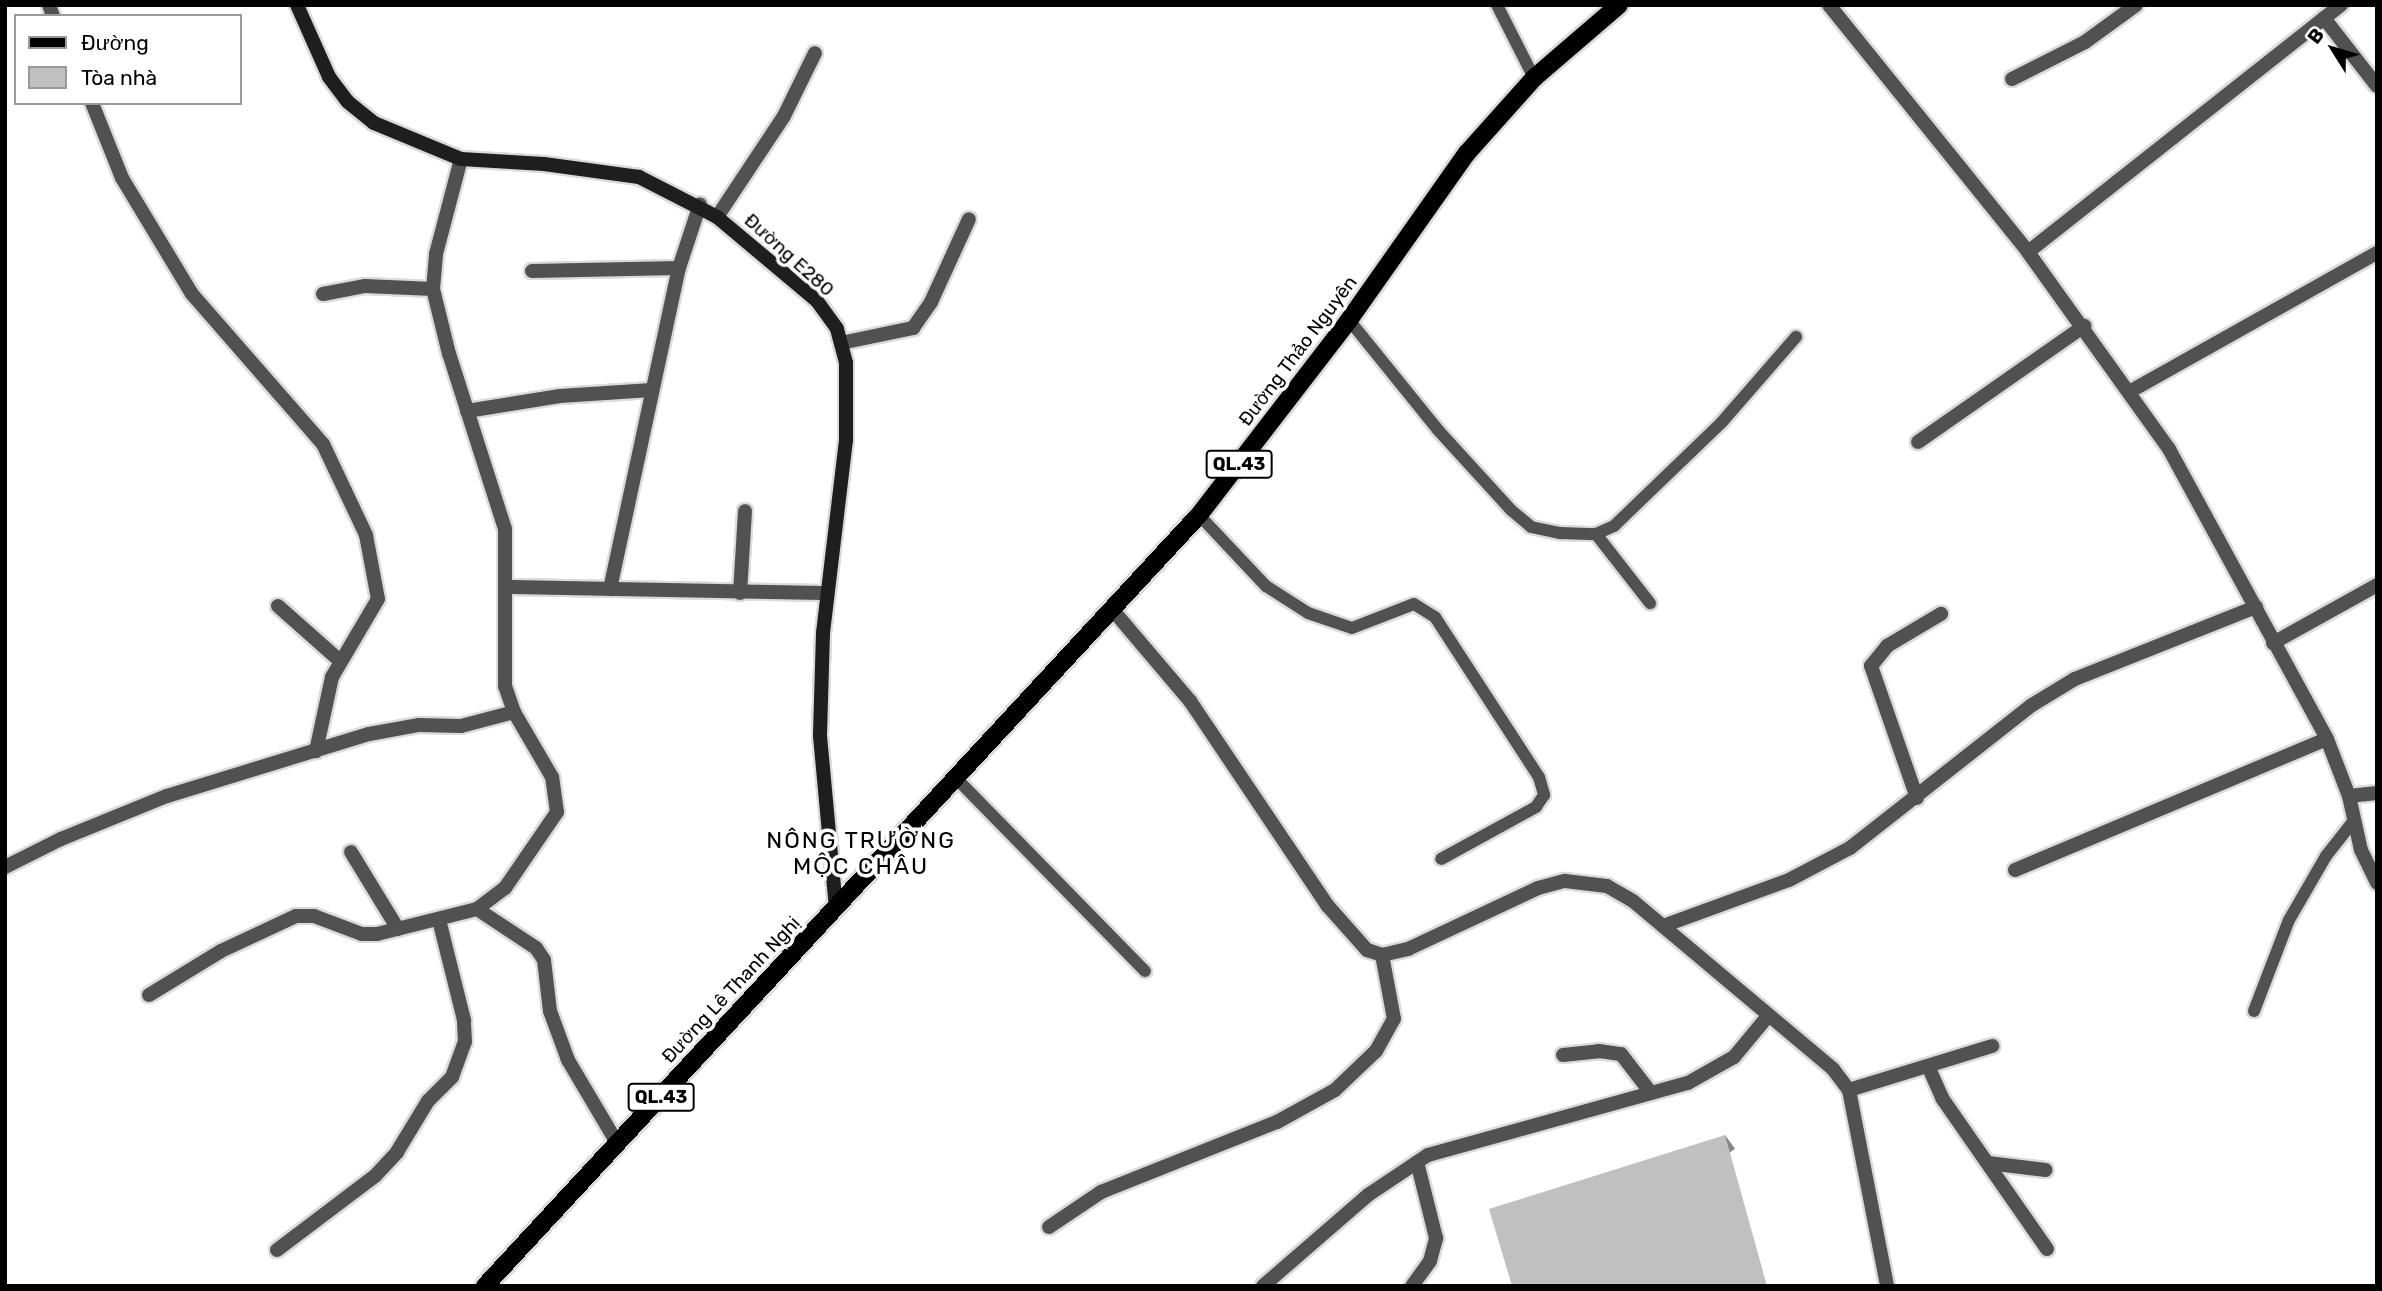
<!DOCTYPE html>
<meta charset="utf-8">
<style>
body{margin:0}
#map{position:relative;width:2382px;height:1291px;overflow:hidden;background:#fff;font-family:Rubik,sans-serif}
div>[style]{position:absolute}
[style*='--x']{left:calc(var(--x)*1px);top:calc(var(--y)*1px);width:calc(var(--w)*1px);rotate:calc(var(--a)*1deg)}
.roads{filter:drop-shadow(2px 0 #dbdbdb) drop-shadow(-2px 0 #dbdbdb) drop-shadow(0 2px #dbdbdb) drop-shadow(0 -2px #dbdbdb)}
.lane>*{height:12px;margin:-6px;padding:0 6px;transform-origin:6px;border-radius:6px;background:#515151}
.street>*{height:14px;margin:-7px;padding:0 7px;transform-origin:7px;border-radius:7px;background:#515151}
.secondary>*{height:14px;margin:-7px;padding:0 7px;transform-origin:7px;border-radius:7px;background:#1e1e1e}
.primary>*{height:18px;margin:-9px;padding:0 9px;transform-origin:9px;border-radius:9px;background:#000}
.shaded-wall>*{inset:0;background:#868686;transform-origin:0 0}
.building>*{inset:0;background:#c0c0c0}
span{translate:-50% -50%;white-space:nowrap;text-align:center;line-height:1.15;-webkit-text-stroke:7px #fff;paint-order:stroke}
.shield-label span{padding:2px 5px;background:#fff;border:2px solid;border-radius:5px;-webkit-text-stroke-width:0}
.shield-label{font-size:18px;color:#000;font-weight:700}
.street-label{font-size:19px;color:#000}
.quarter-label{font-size:23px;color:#000;letter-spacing:2px}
.frame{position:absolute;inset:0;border:7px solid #000;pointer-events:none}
.legend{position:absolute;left:14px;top:14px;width:228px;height:91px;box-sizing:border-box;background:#fff;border:2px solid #999;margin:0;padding:9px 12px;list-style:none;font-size:21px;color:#000}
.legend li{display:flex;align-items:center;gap:14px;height:35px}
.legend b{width:35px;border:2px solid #999}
.north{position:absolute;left:2298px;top:14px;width:70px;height:70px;-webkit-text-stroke:5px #fff;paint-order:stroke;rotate:307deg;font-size:19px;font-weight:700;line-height:28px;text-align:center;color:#000}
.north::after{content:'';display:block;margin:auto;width:24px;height:32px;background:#000;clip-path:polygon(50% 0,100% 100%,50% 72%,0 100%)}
</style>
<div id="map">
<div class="roads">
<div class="lane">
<i style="--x:1497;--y:5;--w:82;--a:63.1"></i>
<i style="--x:1349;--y:320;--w:141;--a:51"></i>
<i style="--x:1438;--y:430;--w:108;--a:47.6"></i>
<i style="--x:1511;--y:510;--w:26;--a:40"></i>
<i style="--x:1531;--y:527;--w:30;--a:12"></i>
<i style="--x:1560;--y:533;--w:36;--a:2"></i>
<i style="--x:1596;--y:534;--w:20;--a:-24"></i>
<i style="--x:1614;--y:526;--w:150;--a:-43.9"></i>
<i style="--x:1722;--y:422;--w:113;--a:-49"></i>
<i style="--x:1199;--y:515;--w:98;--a:46.7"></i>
<i style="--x:1266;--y:586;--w:50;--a:32.7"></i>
<i style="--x:1308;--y:613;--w:46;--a:18.8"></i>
<i style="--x:1352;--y:628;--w:66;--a:-21.2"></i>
<i style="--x:1414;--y:604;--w:25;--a:32"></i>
<i style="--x:1435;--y:617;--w:191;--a:57"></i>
<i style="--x:1539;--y:777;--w:19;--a:74"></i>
<i style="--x:1544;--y:795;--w:14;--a:124"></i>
<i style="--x:1536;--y:807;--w:108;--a:151.3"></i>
<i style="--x:1596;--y:534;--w:88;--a:52"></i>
<i style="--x:954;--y:776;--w:273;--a:45.6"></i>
<i style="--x:2254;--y:1011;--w:97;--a:-69"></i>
<i style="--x:2289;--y:920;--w:74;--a:-60"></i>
<i style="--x:2326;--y:856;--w:42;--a:-51.8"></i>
</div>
<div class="street">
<i style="--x:49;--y:5;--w:12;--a:70"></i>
<i style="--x:1829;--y:5;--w:317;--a:51.1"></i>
<i style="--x:2028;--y:252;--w:242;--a:54.4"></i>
<i style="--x:2169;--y:449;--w:330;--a:61.4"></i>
<i style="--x:2327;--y:739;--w:61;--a:68.9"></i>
<i style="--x:2349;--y:796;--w:55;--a:77.5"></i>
<i style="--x:2361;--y:850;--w:37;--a:64"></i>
<i style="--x:2324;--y:18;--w:86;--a:52.1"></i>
<i style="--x:2012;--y:79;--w:82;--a:-26.9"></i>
<i style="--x:2085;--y:42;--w:63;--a:-36"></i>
<i style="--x:92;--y:103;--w:81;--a:68.2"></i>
<i style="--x:122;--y:178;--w:135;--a:58.9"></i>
<i style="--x:192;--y:294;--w:199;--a:48.9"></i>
<i style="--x:323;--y:444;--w:101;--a:64.7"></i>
<i style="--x:366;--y:535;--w:65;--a:79.4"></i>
<i style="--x:378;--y:599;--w:91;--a:120.5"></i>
<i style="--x:332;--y:677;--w:76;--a:102.2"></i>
<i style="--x:717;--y:217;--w:121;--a:-56.4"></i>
<i style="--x:784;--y:116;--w:70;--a:-63.8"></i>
<i style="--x:2028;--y:252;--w:399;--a:-38.3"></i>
<i style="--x:532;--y:271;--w:147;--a:-1.2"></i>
<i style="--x:323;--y:294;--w:43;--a:-10.8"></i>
<i style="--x:365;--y:286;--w:68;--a:2.5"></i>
<i style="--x:841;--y:343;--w:74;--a:-11.8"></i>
<i style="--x:913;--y:328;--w:32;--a:-55"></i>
<i style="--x:931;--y:302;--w:91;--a:-65.4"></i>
<i style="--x:2129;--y:392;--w:284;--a:-29.3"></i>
<i style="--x:467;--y:411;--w:94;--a:-9.2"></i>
<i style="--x:560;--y:396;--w:92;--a:-3.7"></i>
<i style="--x:1918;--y:442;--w:203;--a:-34.9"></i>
<i style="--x:507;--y:587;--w:320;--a:1.1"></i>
<i style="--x:610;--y:589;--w:328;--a:-77.9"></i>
<i style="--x:679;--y:268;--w:67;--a:-71.8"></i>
<i style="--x:740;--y:593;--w:82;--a:-86.5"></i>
<i style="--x:278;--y:606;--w:81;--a:41.5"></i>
<i style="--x:1112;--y:609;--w:121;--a:49.7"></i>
<i style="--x:1190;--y:701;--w:246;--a:56.1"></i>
<i style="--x:1327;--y:905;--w:60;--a:48.4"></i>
<i style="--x:1367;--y:950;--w:16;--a:18"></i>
<i style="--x:1382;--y:955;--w:27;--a:-13"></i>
<i style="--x:1408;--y:949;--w:144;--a:-25.1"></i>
<i style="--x:1538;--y:888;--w:28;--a:-15"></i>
<i style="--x:1565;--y:881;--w:42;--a:6.8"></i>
<i style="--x:1607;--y:886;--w:30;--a:30"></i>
<i style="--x:1633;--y:901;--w:261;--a:40"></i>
<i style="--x:1833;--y:1069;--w:26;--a:53"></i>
<i style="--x:1849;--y:1090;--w:200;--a:79"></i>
<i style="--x:2273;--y:643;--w:119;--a:-29.1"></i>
<i style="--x:2349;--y:796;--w:28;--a:-6"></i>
<i style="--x:1917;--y:798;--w:140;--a:-109.2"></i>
<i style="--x:1871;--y:666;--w:26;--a:-51"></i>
<i style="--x:1887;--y:646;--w:63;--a:-30.7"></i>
<i style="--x:351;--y:852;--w:90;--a:58.6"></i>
<i style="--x:5;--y:867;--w:63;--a:-26.6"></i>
<i style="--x:61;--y:839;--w:114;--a:-22.1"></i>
<i style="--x:167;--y:796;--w:211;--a:-17.1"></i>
<i style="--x:369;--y:734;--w:51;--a:-10.2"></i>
<i style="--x:419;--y:725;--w:42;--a:1.4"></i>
<i style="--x:461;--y:726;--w:55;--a:-14.8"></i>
<i style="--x:2015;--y:870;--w:338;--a:-22.8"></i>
<i style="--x:477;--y:909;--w:71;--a:33.5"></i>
<i style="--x:536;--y:948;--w:14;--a:56"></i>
<i style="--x:544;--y:960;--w:51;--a:83.3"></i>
<i style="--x:550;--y:1011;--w:52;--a:69.8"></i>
<i style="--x:568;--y:1060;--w:96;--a:59.4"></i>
<i style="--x:1663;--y:926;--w:134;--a:-20.1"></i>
<i style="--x:1789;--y:880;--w:69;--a:-27.7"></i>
<i style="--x:1850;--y:848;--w:231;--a:-38.2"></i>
<i style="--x:2032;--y:705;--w:50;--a:-31.2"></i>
<i style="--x:2075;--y:679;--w:195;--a:-21.7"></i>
<i style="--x:149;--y:995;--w:84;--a:-31.4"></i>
<i style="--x:221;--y:951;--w:83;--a:-25"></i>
<i style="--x:296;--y:916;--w:18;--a:0"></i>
<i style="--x:314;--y:916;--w:51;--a:20.6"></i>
<i style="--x:362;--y:934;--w:15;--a:0"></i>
<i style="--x:377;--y:934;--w:103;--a:-14"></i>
<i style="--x:477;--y:909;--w:35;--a:-37"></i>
<i style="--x:505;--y:888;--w:92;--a:-55.6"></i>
<i style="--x:557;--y:812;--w:35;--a:-98"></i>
<i style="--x:552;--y:777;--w:75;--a:-120.3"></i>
<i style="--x:514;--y:712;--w:28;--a:-109"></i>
<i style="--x:505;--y:686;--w:157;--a:-90"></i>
<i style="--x:505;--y:529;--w:184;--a:-107.7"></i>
<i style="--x:449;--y:354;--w:67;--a:-103.8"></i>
<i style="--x:433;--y:289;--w:35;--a:-85"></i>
<i style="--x:436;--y:254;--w:98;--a:-75.3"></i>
<i style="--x:1563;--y:1055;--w:36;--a:-6"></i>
<i style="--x:1599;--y:1051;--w:22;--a:8"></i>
<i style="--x:1621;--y:1054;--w:49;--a:52.4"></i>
<i style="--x:1928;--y:1066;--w:35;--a:66"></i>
<i style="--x:1942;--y:1098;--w:184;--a:55.2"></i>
<i style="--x:1849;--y:1090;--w:150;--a:-17.1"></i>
<i style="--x:1988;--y:1163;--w:58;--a:6.9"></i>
<i style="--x:1049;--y:1227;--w:63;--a:-33.9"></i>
<i style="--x:1101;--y:1192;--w:189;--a:-21.7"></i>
<i style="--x:1277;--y:1122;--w:66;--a:-28.9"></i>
<i style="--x:1335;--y:1090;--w:57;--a:-43.6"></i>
<i style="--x:1376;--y:1051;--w:37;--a:-61"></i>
<i style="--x:1394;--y:1019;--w:65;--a:-100.6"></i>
<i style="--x:277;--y:1250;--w:123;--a:-37.1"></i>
<i style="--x:375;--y:1176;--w:33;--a:-47"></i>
<i style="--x:397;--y:1152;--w:60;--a:-58.7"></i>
<i style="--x:428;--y:1101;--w:34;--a:-45"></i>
<i style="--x:452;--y:1077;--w:37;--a:-70"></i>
<i style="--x:465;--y:1042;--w:22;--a:-93"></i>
<i style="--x:464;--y:1020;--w:103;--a:-104"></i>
<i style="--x:1263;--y:1286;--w:139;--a:-40.9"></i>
<i style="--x:1368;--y:1195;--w:72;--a:-33.7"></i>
<i style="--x:1428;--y:1155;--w:270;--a:-15.5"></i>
<i style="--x:1688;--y:1083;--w:53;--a:-29.5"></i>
<i style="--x:1734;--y:1057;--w:53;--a:-50.3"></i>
<i style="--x:1412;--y:1286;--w:31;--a:-54"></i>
<i style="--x:1430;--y:1261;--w:24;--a:-75"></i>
<i style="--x:1436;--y:1238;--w:78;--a:-104"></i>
</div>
<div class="secondary">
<i style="--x:297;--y:5;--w:79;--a:66"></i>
<i style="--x:329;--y:77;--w:31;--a:53"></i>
<i style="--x:348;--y:102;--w:33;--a:39"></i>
<i style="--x:374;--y:123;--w:94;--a:22.5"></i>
<i style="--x:461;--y:159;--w:83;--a:3.4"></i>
<i style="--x:544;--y:164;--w:96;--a:7.8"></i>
<i style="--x:639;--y:177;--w:88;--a:27.1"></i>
<i style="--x:717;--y:217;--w:131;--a:40"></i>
<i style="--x:817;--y:301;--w:34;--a:54"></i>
<i style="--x:837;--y:329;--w:35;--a:75"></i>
<i style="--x:846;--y:363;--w:77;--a:90"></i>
<i style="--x:846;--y:440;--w:194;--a:96.8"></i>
<i style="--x:823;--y:633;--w:103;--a:91.7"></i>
<i style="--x:820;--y:736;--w:173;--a:84.7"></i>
</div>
<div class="primary">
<i style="--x:485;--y:1286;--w:1051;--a:-47.2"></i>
<i style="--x:1199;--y:515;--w:246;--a:-52.4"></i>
<i style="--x:1349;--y:320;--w:204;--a:-54.8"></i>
<i style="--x:1467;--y:153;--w:101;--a:-48.2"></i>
<i style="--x:1534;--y:78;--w:112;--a:-40.7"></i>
</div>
</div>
<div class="shaded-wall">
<i style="left:1725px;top:1135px;width:17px;height:157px;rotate:54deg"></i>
</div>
<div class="building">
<i style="clip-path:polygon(1725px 1135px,1767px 1286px,1512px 1286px,1489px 1209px)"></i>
</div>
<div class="shield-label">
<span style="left:1239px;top:464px">QL.43</span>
<span style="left:661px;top:1097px">QL.43</span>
</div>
<div class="street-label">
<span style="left:789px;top:255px;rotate:42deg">Đường E280</span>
<span style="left:1298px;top:351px;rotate:-53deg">Đường Thảo Nguyên</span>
<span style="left:731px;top:990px;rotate:-47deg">Đường Lê Thanh Nghị</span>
</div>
<div class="quarter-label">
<span style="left:861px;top:853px">NÔNG TRƯỜNG<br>MỘC CHÂU</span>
</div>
<div class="frame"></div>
<ul class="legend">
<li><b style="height:9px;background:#000"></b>Đường</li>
<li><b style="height:19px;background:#c0c0c0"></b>Tòa nhà</li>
</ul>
<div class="north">B</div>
</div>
